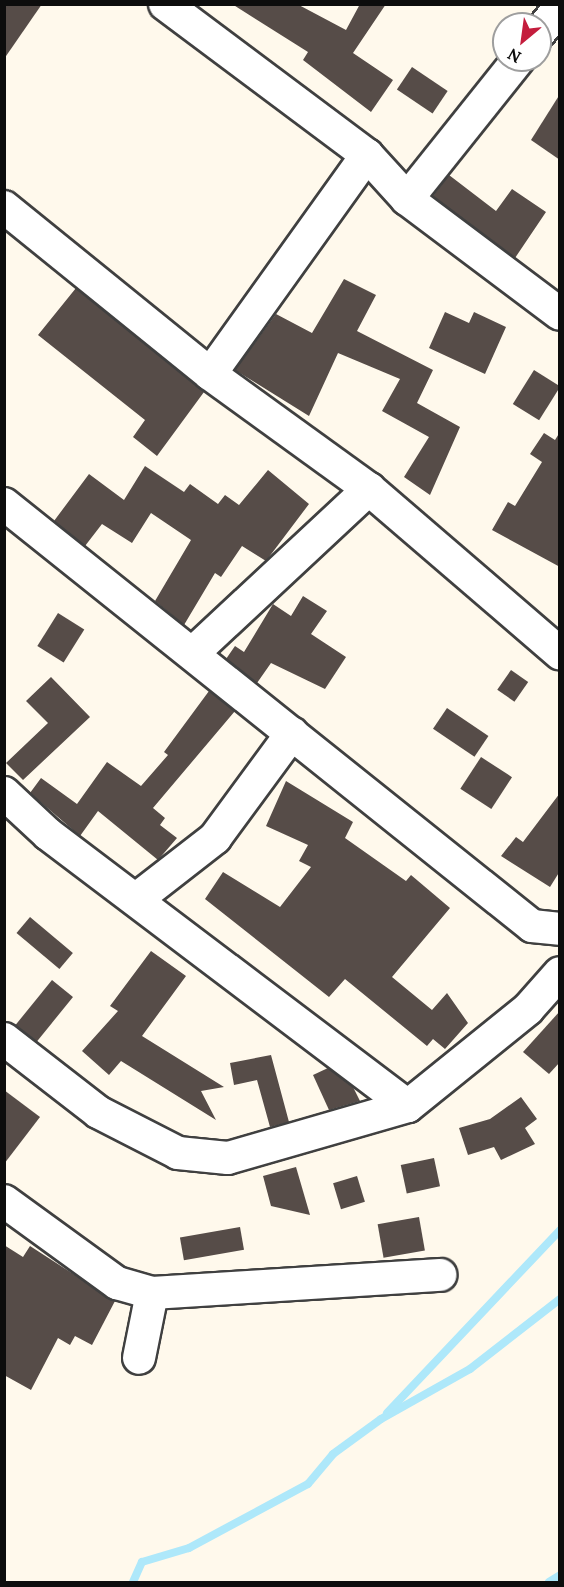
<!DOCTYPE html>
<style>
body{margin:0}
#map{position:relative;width:564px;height:1587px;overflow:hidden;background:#fff9ec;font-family:Lora,serif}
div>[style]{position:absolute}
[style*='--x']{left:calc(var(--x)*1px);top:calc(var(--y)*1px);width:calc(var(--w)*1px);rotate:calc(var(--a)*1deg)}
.stream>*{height:8px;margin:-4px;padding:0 4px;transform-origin:4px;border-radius:4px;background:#aee8fa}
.building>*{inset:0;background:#564c48;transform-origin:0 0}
.roads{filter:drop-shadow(2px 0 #404040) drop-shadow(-2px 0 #404040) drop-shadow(0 2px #404040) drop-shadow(0 -2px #404040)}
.street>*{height:32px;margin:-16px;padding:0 16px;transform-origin:16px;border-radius:16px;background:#fff}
span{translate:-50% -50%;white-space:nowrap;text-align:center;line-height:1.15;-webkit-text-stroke:6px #fff;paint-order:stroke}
.frame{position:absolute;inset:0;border:6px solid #0d0d0d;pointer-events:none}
.north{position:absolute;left:492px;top:12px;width:60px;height:60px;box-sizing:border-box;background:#fff;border:2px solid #9e9e9e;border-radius:50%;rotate:209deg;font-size:16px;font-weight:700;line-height:24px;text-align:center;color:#0d0d0d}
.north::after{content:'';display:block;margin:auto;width:21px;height:27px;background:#c41d3d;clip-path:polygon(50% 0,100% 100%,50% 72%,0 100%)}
</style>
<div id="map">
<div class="stream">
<i style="--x:387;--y:1413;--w:252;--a:-46.6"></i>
<i style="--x:133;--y:1582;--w:22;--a:-66"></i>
<i style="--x:142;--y:1562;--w:49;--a:-16.6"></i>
<i style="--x:189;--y:1548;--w:135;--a:-28.3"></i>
<i style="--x:308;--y:1484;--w:39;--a:-50"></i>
<i style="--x:333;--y:1454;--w:59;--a:-36.1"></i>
<i style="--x:381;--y:1419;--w:102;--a:-29.3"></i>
<i style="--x:470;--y:1369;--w:114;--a:-37.9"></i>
<i style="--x:549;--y:1582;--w:13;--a:-32"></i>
</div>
<div class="building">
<i style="clip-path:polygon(4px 4px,42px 4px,4px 59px)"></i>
<i style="clip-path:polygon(232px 4px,297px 4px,346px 30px,360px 4px,386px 4px,353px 53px,393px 80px,371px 112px,303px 60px,308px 52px)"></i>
<i style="left:412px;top:67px;width:43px;height:27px;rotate:34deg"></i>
<i style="clip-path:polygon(560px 94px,560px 160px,531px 140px)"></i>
<i style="clip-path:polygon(449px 175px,496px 211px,512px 189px,546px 212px,515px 258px,433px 196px)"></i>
<i style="clip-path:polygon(344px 279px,376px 295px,357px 331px,433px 370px,417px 403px,460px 427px,430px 495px,404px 477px,429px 437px,382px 411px,400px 379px,338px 353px,309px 416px,235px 370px,276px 314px,312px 333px)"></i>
<i style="clip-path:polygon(76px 288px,204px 392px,157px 456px,133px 437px,145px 420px,38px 335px)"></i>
<i style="clip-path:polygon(445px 312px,469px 323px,474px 312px,506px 327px,485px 374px,429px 348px)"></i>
<i style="left:534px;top:370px;width:31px;height:40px;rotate:32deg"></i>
<i style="clip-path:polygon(560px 432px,560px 567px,492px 530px,508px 502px,515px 506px,542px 462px,530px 454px,544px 433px,555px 440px)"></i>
<i style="clip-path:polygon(145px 466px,184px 492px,190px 484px,218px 504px,225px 495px,239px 505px,268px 470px,309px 504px,266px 561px,242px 546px,221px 577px,215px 573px,184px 625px,155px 601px,191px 540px,151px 513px,132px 543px,102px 524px,85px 546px,54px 521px,89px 474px,124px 500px)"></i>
<i style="clip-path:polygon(303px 596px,327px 611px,311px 634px,346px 657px,325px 689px,271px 663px,257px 683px,226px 659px,235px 646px,244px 652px,273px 604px,291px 616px)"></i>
<i style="left:58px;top:613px;width:31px;height:39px;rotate:32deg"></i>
<i style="left:511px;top:670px;width:21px;height:24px;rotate:35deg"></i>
<i style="clip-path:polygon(51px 677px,90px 717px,23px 780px,6px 763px,48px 723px,26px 701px)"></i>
<i style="clip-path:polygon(209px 691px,235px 711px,153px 808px,165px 818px,160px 825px,177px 838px,158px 860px,98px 811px,80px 836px,30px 793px,41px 778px,77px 804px,107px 762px,141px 786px,168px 755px,164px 752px)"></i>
<i style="left:447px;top:708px;width:50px;height:25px;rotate:34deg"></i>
<i style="left:481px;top:757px;width:37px;height:38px;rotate:33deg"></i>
<i style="clip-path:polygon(286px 781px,353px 822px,345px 838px,406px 881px,411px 875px,450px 908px,392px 977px,432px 1010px,447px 993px,468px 1023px,445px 1049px,433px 1039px,427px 1046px,345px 979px,329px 997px,205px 899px,223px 872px,280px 907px,311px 867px,299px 861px,308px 845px,266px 826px)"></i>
<i style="clip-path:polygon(560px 793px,560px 871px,550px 887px,501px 856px,516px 837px,523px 842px)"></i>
<i style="left:30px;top:917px;width:56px;height:21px;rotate:40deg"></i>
<i style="clip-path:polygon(151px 951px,186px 976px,142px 1036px,224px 1087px,201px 1091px,216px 1120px,121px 1061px,109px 1075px,82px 1051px,118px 1011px,110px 1006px)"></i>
<i style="left:52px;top:980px;width:27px;height:58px;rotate:39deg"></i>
<i style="clip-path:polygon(560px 1011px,560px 1062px,549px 1074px,523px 1052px)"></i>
<i style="clip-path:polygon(271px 1055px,289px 1122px,270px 1127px,257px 1080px,234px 1085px,230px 1063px)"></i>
<i style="clip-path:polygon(328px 1068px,353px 1087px,360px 1101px,329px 1110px,313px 1075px)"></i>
<i style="clip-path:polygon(4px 1090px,40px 1117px,4px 1164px)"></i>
<i style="clip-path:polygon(521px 1097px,537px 1119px,525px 1128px,535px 1144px,501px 1160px,494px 1147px,468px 1155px,459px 1128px,490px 1119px)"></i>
<i style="left:434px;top:1158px;width:29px;height:34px;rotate:78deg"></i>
<i style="clip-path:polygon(296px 1167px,310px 1215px,271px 1206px,263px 1176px)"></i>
<i style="left:357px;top:1176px;width:27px;height:25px;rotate:73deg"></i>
<i style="left:419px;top:1217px;width:34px;height:42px;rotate:80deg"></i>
<i style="left:240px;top:1227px;width:23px;height:61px;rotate:80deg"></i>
<i style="clip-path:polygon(4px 1245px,23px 1257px,30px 1246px,115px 1301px,92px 1345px,75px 1336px,70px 1345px,58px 1338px,31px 1390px,4px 1375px)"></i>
</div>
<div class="roads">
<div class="street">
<i style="--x:165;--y:4;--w:252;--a:36.8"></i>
<i style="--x:367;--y:155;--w:59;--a:47.7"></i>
<i style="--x:407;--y:199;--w:191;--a:36.9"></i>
<i style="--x:540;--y:32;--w:32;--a:-51"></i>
<i style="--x:367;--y:155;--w:269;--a:125.6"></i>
<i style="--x:210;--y:374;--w:196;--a:35.9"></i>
<i style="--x:369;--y:489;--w:252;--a:40.7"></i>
<i style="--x:407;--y:199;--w:178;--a:-51.4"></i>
<i style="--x:4;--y:207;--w:265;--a:39"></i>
<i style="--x:4;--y:504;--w:676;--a:38.63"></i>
<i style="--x:532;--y:926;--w:28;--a:6"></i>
<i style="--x:193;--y:653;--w:241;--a:-43"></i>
<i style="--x:4;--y:793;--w:60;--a:43"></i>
<i style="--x:48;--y:834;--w:451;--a:37.1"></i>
<i style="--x:138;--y:898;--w:98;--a:-37.9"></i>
<i style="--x:215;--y:838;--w:130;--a:-53.7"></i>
<i style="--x:4;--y:1039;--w:119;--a:37.8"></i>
<i style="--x:98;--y:1112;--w:90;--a:27.1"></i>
<i style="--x:178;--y:1153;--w:50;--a:5.7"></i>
<i style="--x:228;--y:1158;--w:187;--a:-16.1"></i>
<i style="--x:408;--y:1106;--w:154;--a:-38.9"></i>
<i style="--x:528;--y:1009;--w:48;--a:-48.4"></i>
<i style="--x:4;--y:1201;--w:140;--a:36"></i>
<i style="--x:117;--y:1283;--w:36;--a:16"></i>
<i style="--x:152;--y:1293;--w:66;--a:101.3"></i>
<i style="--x:152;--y:1293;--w:289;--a:-3.6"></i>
</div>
</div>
<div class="frame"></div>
<div class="north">N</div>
</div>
